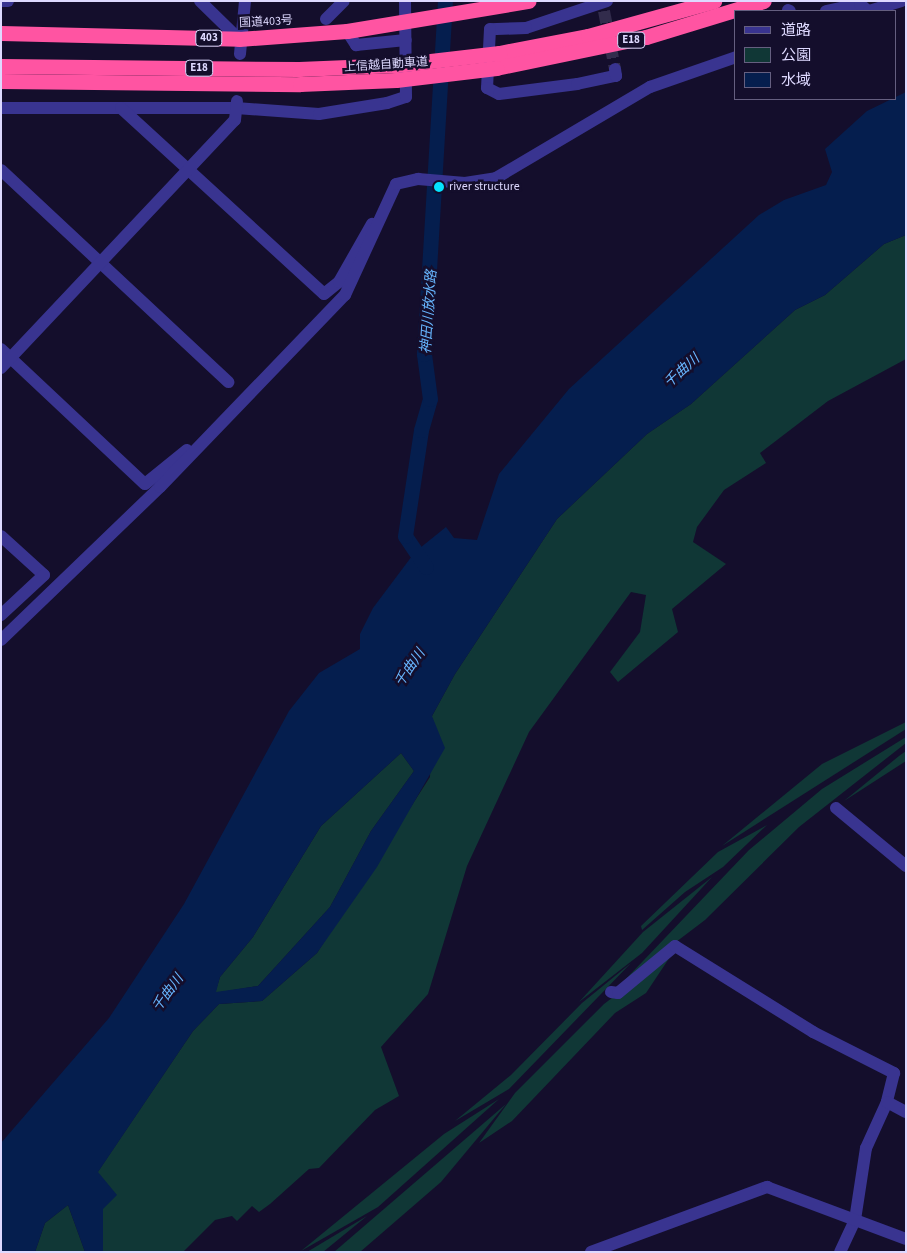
<!DOCTYPE html>
<meta charset="utf-8">
<style>
body{margin:0}
#map{position:relative;width:907px;height:1253px;overflow:hidden;background:#140e2c;font-family:"Source Sans 3","Noto Sans JP",sans-serif}
div>[style]{position:absolute}
[style*='--x']{left:calc(var(--x)*1px);top:calc(var(--y)*1px);width:calc(var(--w)*1px);rotate:calc(var(--a)*1deg)}
.green>*{inset:0;background:#103736}
.water>*{inset:0;background:#051e4e}
.river>*{height:15px;margin:-7.5px;padding:0 7.5px;transform-origin:7.5px;border-radius:7.5px;background:#051e4e}
.minor-tunnel>*{height:12px;margin-top:-6px;transform-origin:0;background:repeating-linear-gradient(90deg,#322c4c 0 12px,transparent 0 18px)}
.minor>*{height:12px;margin:-6px;padding:0 6px;transform-origin:6px;border-radius:6px;background:#393490}
.highway>*{height:15px;margin:-7.5px;padding:0 7.5px;transform-origin:7.5px;border-radius:7.5px;background:#ff54a2}
.highway-bridge>*{height:15px;margin:-7.5px;padding:0 7.5px;transform-origin:7.5px;border-radius:7.5px;background:#ff54a2}
.dots>*{width:14px;height:14px;translate:-50% -50%;box-sizing:border-box;border:2px solid #140e2c;border-radius:50%}
span{translate:-50% -50%;white-space:nowrap;text-align:center;line-height:1.15;-webkit-text-stroke:5px #140e2c;paint-order:stroke}
.shield-label span{padding:1px 4px;background:#140e2c;border:1px solid;border-radius:4px;-webkit-text-stroke-width:0}
.shield-label{font-size:11px;color:#ded9ff;font-weight:700}
.street-label{font-size:12px;color:#ded9ff}
.poi-label{font-size:12px;color:#ded9ff}
.left{translate:0 -50%;text-align:left}
.water-label{font-size:14px;color:#67b6ff;font-style:italic}
.frame{position:absolute;inset:0;border:2px solid #ded9ff;pointer-events:none}
.legend{position:absolute;left:734px;top:10px;width:162px;height:90px;box-sizing:border-box;background:#140e2c;border:1px solid #655f80;margin:0;padding:6px 9px;list-style:none;font-size:15px;color:#ded9ff}
.legend li{display:flex;align-items:center;gap:10px;height:25px}
.legend b{width:25px;border:1px solid #655f80}
</style>
<div id="map">
<div class="green">
<i style="clip-path:polygon(906px 235px,906px 359px,828px 401px,760px 453px,766px 463px,724px 490px,697px 527px,693px 542px,726px 564px,672px 609px,678px 632px,618px 682px,610px 672px,640px 632px,646px 595px,631px 592px,529px 732px,467px 866px,428px 994px,381px 1047px,399px 1096px,375px 1110px,319px 1168px,309px 1169px,270px 1204px,259px 1212px,252px 1206px,237px 1221px,232px 1216px,215px 1220px,183px 1252px,103px 1252px,103px 1209px,97px 1173px,193px 1031px,219px 1004px,262px 1001px,317px 953px,430px 777px,432px 716px,455px 674px,557px 519px,647px 434px,691px 404px,795px 310px,825px 295px,884px 244px)"></i>
<i style="clip-path:polygon(906px 722px,906px 729px,722px 846px,822px 764px)"></i>
<i style="clip-path:polygon(906px 737px,906px 743px,799px 827px,705px 920px,622px 983px,749px 850px,822px 789px)"></i>
<i style="clip-path:polygon(906px 751px,906px 761px,844px 801px,899px 756px)"></i>
<i style="clip-path:polygon(401px 753px,414px 771px,371px 831px,330px 907px,258px 986px,215px 993px,220px 977px,253px 937px,321px 826px)"></i>
<i style="clip-path:polygon(767px 825px,723px 867px,685px 892px,642px 930px,641px 926px,718px 852px)"></i>
<i style="clip-path:polygon(712px 877px,642px 953px,579px 1002px,643px 932px)"></i>
<i style="clip-path:polygon(674px 951px,646px 993px,615px 1013px,512px 1121px,479px 1143px,515px 1093px,604px 1004px)"></i>
<i style="clip-path:polygon(631px 963px,509px 1089px,455px 1121px,511px 1075px,582px 1003px)"></i>
<i style="clip-path:polygon(499px 1099px,378px 1207px,301px 1251px,444px 1134px)"></i>
<i style="clip-path:polygon(506px 1104px,441px 1182px,360px 1252px,334px 1252px)"></i>
<i style="clip-path:polygon(68px 1205px,85px 1252px,35px 1252px,45px 1223px)"></i>
<i style="clip-path:polygon(367px 1216px,323px 1252px,307px 1252px)"></i>
</div>
<div class="water">
<i style="clip-path:polygon(evenodd,906px 92px,906px 235px,884px 244px,825px 295px,795px 310px,691px 404px,647px 434px,557px 519px,455px 674px,432px 716px,445px 748px,377px 867px,317px 953px,262px 1001px,219px 1004px,193px 1031px,98px 1172px,117px 1195px,103px 1209px,103px 1252px,85px 1252px,68px 1205px,45px 1223px,35px 1252px,1px 1252px,1px 1143px,109px 1018px,184px 904px,289px 711px,319px 673px,360px 649px,360px 634px,373px 608px,415px 552px,446px 527px,454px 538px,477px 540px,499px 474px,569px 389px,759px 215px,784px 200px,826px 185px,832px 172px,825px 149px,867px 111px,906px 92px,401px 753px,414px 771px,371px 831px,330px 907px,258px 986px,216px 992px,220px 977px,253px 937px,321px 826px,401px 753px)"></i>
</div>
<div class="river">
<i style="--x:426;--y:567;--w:37;--a:-124"></i>
<i style="--x:405;--y:536;--w:107;--a:-81.4"></i>
<i style="--x:421;--y:430;--w:32;--a:-74"></i>
<i style="--x:430;--y:399;--w:45;--a:-97.6"></i>
<i style="--x:424;--y:354;--w:354;--a:-86.6"></i>
</div>
<div class="minor-tunnel">
<i style="--x:604;--y:11;--w:59;--a:79.3"></i>
</div>
<div class="minor">
<i style="--x:2;--y:1;--w:6;--a:0"></i>
<i style="--x:200;--y:1;--w:54;--a:44.3"></i>
<i style="--x:607;--y:1;--w:85;--a:161.6"></i>
<i style="--x:526;--y:28;--w:36;--a:178"></i>
<i style="--x:490;--y:29;--w:59;--a:92.9"></i>
<i style="--x:487;--y:88;--w:13;--a:27"></i>
<i style="--x:499;--y:94;--w:79;--a:-7.3"></i>
<i style="--x:577;--y:84;--w:40;--a:-12"></i>
<i style="--x:616;--y:76;--w:7;--a:-98"></i>
<i style="--x:788;--y:10;--w:2;--a:27"></i>
<i style="--x:826;--y:11;--w:35;--a:-12"></i>
<i style="--x:860;--y:4;--w:11;--a:41"></i>
<i style="--x:869;--y:11;--w:34;--a:-17"></i>
<i style="--x:326;--y:19;--w:25;--a:-45"></i>
<i style="--x:347;--y:31;--w:17;--a:57"></i>
<i style="--x:356;--y:45;--w:50;--a:-5.7"></i>
<i style="--x:240;--y:54;--w:53;--a:-84.6"></i>
<i style="--x:1;--y:108;--w:235;--a:0"></i>
<i style="--x:236;--y:108;--w:83;--a:4.1"></i>
<i style="--x:319;--y:114;--w:69;--a:-9.2"></i>
<i style="--x:387;--y:103;--w:20;--a:-18"></i>
<i style="--x:406;--y:97;--w:96;--a:-90.6"></i>
<i style="--x:121;--y:108;--w:275;--a:42.5"></i>
<i style="--x:324;--y:294;--w:19;--a:-39"></i>
<i style="--x:339;--y:282;--w:67;--a:-60.4"></i>
<i style="--x:1;--y:170;--w:311;--a:43"></i>
<i style="--x:1;--y:349;--w:197;--a:43.2"></i>
<i style="--x:145;--y:484;--w:54;--a:-39"></i>
<i style="--x:1;--y:368;--w:341;--a:-46.7"></i>
<i style="--x:235;--y:120;--w:19;--a:-84"></i>
<i style="--x:1;--y:536;--w:58;--a:42.2"></i>
<i style="--x:44;--y:575;--w:59;--a:137.1"></i>
<i style="--x:1;--y:640;--w:221;--a:-43.9"></i>
<i style="--x:160;--y:487;--w:267;--a:-46.1"></i>
<i style="--x:345;--y:295;--w:122;--a:-65.3"></i>
<i style="--x:396;--y:184;--w:23;--a:-13"></i>
<i style="--x:418;--y:179;--w:47;--a:4.9"></i>
<i style="--x:465;--y:183;--w:31;--a:-9"></i>
<i style="--x:496;--y:178;--w:179;--a:-30.6"></i>
<i style="--x:650;--y:87;--w:91;--a:-19.2"></i>
<i style="--x:836;--y:808;--w:91;--a:39.6"></i>
<i style="--x:611;--y:992;--w:7;--a:8"></i>
<i style="--x:618;--y:993;--w:74;--a:-39.5"></i>
<i style="--x:675;--y:946;--w:163;--a:31.9"></i>
<i style="--x:813;--y:1032;--w:91;--a:26.8"></i>
<i style="--x:894;--y:1073;--w:30;--a:104"></i>
<i style="--x:887;--y:1102;--w:51;--a:114.5"></i>
<i style="--x:866;--y:1148;--w:73;--a:98.7"></i>
<i style="--x:855;--y:1220;--w:35;--a:115"></i>
<i style="--x:887;--y:1102;--w:21;--a:28"></i>
<i style="--x:591;--y:1252;--w:188;--a:-20.3"></i>
<i style="--x:767;--y:1187;--w:148;--a:20.5"></i>
</div>
<div class="highway">
<i style="--x:1;--y:33;--w:238;--a:1.4"></i>
<i style="--x:239;--y:39;--w:108;--a:-4.2"></i>
<i style="--x:347;--y:31;--w:184;--a:-9.4"></i>
<i style="--x:499;--y:53;--w:91;--a:-10.8"></i>
<i style="--x:588;--y:36;--w:131;--a:-15.5"></i>
<i style="--x:1;--y:66;--w:298;--a:0.6"></i>
<i style="--x:299;--y:69;--w:97;--a:-2.4"></i>
<i style="--x:496;--y:68;--w:153;--a:-11.7"></i>
<i style="--x:646;--y:37;--w:123;--a:-17"></i>
<i style="--x:1;--y:81;--w:299;--a:0.6"></i>
<i style="--x:300;--y:84;--w:96;--a:-2.4"></i>
</div>
<div class="highway-bridge">
<i style="--x:396;--y:65;--w:104;--a:-6.6"></i>
<i style="--x:396;--y:80;--w:101;--a:-6.8"></i>
</div>
<div class="dots">
<i style="left:439px;top:187px;background:#05e1ff"></i>
</div>
<div class="shield-label">
<span style="left:209px;top:38px">403</span>
<span style="left:631px;top:40px">E18</span>
<span style="left:199px;top:68px">E18</span>
</div>
<div class="street-label">
<span style="left:266px;top:22px;rotate:-3deg">国道403号</span>
<span style="left:386px;top:65px;rotate:-4deg">上信越自動車道</span>
</div>
<div class="poi-label">
<span class="left" style="left:449px;top:187px">river structure</span>
</div>
<div class="water-label">
<span style="left:429px;top:312px;rotate:-86deg">神田川放水路</span>
<span style="left:682px;top:371px;rotate:-42deg">千曲川</span>
<span style="left:410px;top:668px;rotate:-56deg">千曲川</span>
<span style="left:168px;top:993px;rotate:-54deg">千曲川</span>
</div>
<div class="frame"></div>
<ul class="legend">
<li><b style="height:6px;background:#393490"></b>道路</li>
<li><b style="height:14px;background:#103736"></b>公園</li>
<li><b style="height:14px;background:#051e4e"></b>水域</li>
</ul>
</div>
